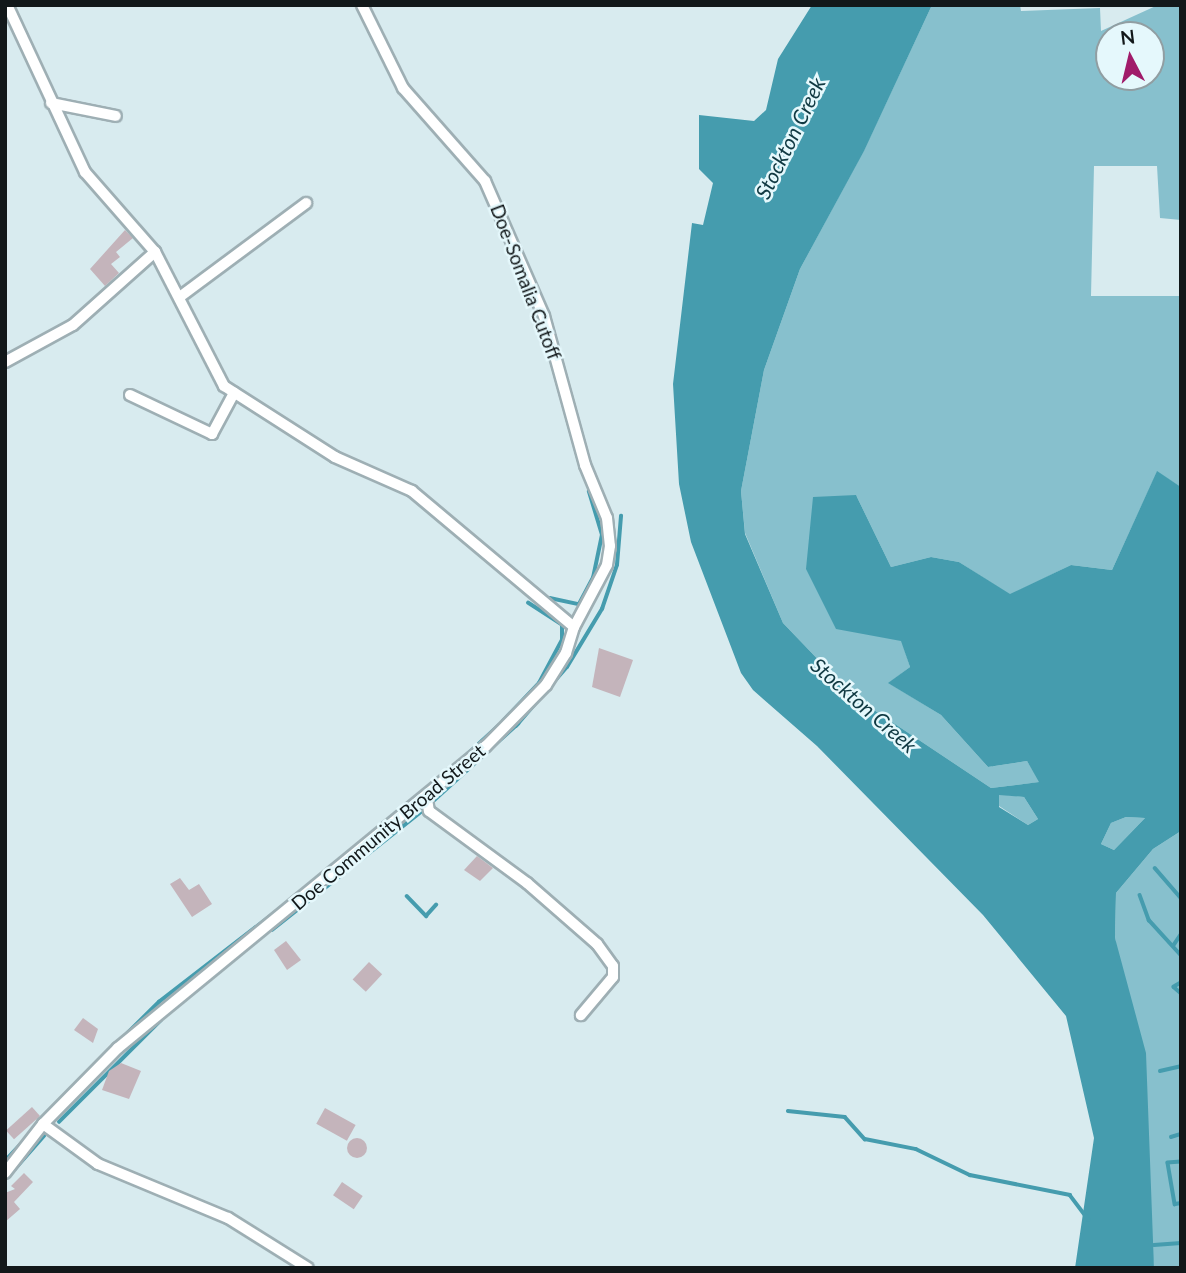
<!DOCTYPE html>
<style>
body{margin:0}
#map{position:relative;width:1186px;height:1273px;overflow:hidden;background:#d8ebef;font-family:Lato,sans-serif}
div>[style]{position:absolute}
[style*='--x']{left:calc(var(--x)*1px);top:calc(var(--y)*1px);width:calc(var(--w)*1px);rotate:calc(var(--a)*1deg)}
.green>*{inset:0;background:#87c0cd}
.water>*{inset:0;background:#459cae}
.stream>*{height:3.5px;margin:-1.75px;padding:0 1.75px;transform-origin:1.75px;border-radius:1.75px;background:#459cae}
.building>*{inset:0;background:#c4b4bb;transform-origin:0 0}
.round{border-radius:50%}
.roads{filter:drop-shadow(2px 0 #9eafb4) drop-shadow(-2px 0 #9eafb4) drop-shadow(0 2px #9eafb4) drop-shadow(0 -2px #9eafb4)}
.minor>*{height:10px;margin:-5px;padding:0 5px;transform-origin:5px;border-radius:5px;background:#fff}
span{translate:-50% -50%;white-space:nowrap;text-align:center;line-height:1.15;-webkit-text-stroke:5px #e5f8fc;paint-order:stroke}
.street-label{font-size:19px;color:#12181a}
.water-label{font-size:21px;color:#103942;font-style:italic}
.frame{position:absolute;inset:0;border:7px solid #12181a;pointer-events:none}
.north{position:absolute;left:1095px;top:21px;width:70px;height:70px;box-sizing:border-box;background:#e5f8fc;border:2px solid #919ea2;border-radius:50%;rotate:353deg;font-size:19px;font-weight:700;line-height:28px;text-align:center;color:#12181a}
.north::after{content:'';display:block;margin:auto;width:24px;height:32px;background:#a01b6a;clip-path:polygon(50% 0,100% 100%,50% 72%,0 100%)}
</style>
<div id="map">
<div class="green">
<i style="clip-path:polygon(evenodd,932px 5px,1020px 5px,1021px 11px,1100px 8px,1101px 31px,1158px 5px,1181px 5px,1181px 220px,1160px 218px,1157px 166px,1094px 166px,1091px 296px,1181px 296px,1181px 487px,1157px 472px,1112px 570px,1071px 565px,1010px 595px,959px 562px,931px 557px,891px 567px,856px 495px,910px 667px,889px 683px,941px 715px,988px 767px,1027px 761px,1040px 782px,991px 788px,853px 696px,783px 623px,745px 533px,741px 491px,764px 370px,800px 269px,864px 150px,932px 5px,1109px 35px,1151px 35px,1151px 77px,1109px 77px,1109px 35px)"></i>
<i style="clip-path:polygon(999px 794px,1024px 797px,1038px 819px,1028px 825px,999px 806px)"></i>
<i style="clip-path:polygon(1126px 817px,1145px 818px,1114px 850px,1101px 844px,1111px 823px)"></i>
<i style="clip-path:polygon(1181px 831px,1181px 1268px,1154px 1268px,1115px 938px,1116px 893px,1153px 849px)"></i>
</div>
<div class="water">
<i style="clip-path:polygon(evenodd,812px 5px,932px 5px,864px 151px,800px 269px,764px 370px,741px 491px,745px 534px,783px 623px,853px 696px,991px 788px,1039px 782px,1027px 761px,988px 767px,941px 715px,888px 683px,910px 667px,901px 641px,836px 629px,806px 569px,813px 497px,856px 495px,891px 567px,931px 557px,959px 562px,1010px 594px,1071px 565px,1112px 570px,1157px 471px,1181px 487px,1181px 831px,1153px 849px,1116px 893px,1115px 938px,1146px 1053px,1154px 1268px,1075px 1268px,1094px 1138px,1066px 1016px,983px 915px,817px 746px,753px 690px,741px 673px,691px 542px,679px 484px,673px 384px,692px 223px,703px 225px,713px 183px,699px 169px,699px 115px,754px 121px,766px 110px,778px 59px,812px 5px,999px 795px,1024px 797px,1038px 819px,1028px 825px,999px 807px,999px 795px,812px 5px,1126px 817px,1145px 818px,1114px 850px,1101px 844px,1111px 823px,1126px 817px)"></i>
</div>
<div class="stream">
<i style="--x:550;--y:598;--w:30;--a:12"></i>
<i style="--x:579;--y:604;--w:30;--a:-62"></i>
<i style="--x:593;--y:578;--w:44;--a:-78.2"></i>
<i style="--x:602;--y:535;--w:45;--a:-106.8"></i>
<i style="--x:503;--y:721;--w:52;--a:-46.5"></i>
<i style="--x:539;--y:683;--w:49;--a:-61.9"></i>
<i style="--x:562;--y:640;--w:15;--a:-90"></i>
<i style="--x:562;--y:625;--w:40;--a:-147.1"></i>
<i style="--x:516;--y:726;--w:78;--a:-49.2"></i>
<i style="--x:567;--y:667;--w:68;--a:-58.9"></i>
<i style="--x:602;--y:609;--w:46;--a:-71.2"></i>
<i style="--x:617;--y:565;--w:49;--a:-85.3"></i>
<i style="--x:489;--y:750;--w:39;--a:-42"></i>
<i style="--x:460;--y:761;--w:52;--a:-42.6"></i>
<i style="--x:430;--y:804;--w:73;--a:-42.2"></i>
<i style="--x:1155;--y:868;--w:40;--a:49"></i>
<i style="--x:1140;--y:895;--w:27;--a:70"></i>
<i style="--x:1149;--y:920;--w:47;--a:47.6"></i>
<i style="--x:407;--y:896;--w:28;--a:46"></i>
<i style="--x:426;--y:916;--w:15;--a:-48"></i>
<i style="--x:272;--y:930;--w:196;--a:-38.4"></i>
<i style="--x:1173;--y:946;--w:14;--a:-56"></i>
<i style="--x:1181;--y:983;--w:8;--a:150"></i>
<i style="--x:1174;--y:987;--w:9;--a:41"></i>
<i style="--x:1160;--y:1071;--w:22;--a:-13"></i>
<i style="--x:73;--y:1087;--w:121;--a:-44.7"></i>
<i style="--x:159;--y:1002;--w:162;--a:-37.7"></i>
<i style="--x:788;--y:1111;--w:57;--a:6"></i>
<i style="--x:845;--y:1117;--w:30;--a:48"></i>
<i style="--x:865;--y:1139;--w:52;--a:11.1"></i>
<i style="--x:916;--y:1149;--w:60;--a:25.7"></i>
<i style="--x:970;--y:1175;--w:102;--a:11.3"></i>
<i style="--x:1070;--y:1195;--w:31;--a:53"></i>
<i style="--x:59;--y:1122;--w:144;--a:-45"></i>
<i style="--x:1171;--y:1137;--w:10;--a:-17"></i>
<i style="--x:5;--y:1161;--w:26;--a:-47"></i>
<i style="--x:1181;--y:1162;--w:13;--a:176"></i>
<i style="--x:1168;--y:1163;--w:42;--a:80.3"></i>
<i style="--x:1175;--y:1204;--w:6;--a:-9"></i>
<i style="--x:15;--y:1169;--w:44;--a:-48.7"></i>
<i style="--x:1154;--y:1245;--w:27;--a:-4"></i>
</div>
<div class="building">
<i style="clip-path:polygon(125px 230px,133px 238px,116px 252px,120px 257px,111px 264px,119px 273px,105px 286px,90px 269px)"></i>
<i style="clip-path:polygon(599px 648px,633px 660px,620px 697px,592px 687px)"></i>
<i style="clip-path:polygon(477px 856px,493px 868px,480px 881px,464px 870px)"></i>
<i style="clip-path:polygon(180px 878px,189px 890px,199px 884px,212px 904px,192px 917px,170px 884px)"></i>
<i style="clip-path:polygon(286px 941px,301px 960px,287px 970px,274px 950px)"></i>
<i style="left:369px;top:962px;width:18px;height:24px;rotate:43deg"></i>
<i style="clip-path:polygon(83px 1018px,98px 1029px,93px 1043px,74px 1030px)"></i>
<i style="clip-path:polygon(121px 1063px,141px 1071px,129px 1099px,102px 1090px,109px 1071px)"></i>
<i style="left:32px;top:1107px;width:12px;height:35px;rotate:48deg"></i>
<i style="left:325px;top:1108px;width:35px;height:18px;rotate:29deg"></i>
<i class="round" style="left:347px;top:1138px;width:20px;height:20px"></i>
<i style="clip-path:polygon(24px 1173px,33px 1182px,14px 1202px,20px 1209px,5px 1222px,5px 1193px,15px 1189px,11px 1186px)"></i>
<i style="left:342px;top:1182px;width:25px;height:16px;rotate:34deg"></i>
</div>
<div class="roads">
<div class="minor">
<i style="--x:362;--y:5;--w:93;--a:63.7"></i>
<i style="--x:403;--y:88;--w:124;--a:48.6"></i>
<i style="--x:485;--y:181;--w:147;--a:66.4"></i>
<i style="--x:544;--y:316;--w:155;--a:74.6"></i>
<i style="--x:585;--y:465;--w:57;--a:67.5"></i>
<i style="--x:607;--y:518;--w:28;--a:84"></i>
<i style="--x:610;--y:546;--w:19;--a:99"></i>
<i style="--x:607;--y:565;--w:70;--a:118"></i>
<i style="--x:51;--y:103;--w:66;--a:11.3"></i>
<i style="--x:181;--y:296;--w:156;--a:-36.6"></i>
<i style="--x:5;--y:362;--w:77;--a:-28.6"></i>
<i style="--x:73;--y:325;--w:110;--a:-41.7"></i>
<i style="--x:130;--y:395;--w:91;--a:25.4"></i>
<i style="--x:212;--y:434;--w:47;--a:-61.8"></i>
<i style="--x:427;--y:799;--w:12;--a:81"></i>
<i style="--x:429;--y:811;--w:122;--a:36.3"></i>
<i style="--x:527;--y:883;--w:93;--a:41.1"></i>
<i style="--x:597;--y:944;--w:27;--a:54"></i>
<i style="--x:613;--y:966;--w:11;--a:90"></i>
<i style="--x:613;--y:977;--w:50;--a:130.1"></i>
<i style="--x:43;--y:1124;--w:68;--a:36"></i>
<i style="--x:98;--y:1164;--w:141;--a:22.6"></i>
<i style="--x:228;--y:1218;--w:94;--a:32"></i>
<i style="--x:5;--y:1173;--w:62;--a:-52.2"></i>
<i style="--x:43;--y:1124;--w:107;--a:-45.4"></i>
<i style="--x:118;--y:1048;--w:475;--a:-39.4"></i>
<i style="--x:485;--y:747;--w:87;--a:-45.5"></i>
<i style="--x:546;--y:685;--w:38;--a:-58"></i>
<i style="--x:566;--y:653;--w:27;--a:-73"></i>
<i style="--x:574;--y:627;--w:212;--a:-140"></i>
<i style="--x:412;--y:491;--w:84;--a:-156.2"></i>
<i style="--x:335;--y:457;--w:132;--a:-147.4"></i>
<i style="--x:224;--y:386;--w:151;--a:-117.2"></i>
<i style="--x:155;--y:252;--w:106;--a:-131.2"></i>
<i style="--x:85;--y:172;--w:184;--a:-115"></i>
</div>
</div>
<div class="street-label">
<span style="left:526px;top:282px;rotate:69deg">Doe-Somalia Cutoff</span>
<span style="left:388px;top:827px;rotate:-40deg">Doe Community Broad Street</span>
</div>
<div class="water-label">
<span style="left:790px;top:138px;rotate:-64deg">Stockton Creek</span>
<span style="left:864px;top:705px;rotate:41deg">Stockton Creek</span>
</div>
<div class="frame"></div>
<div class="north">N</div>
</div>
